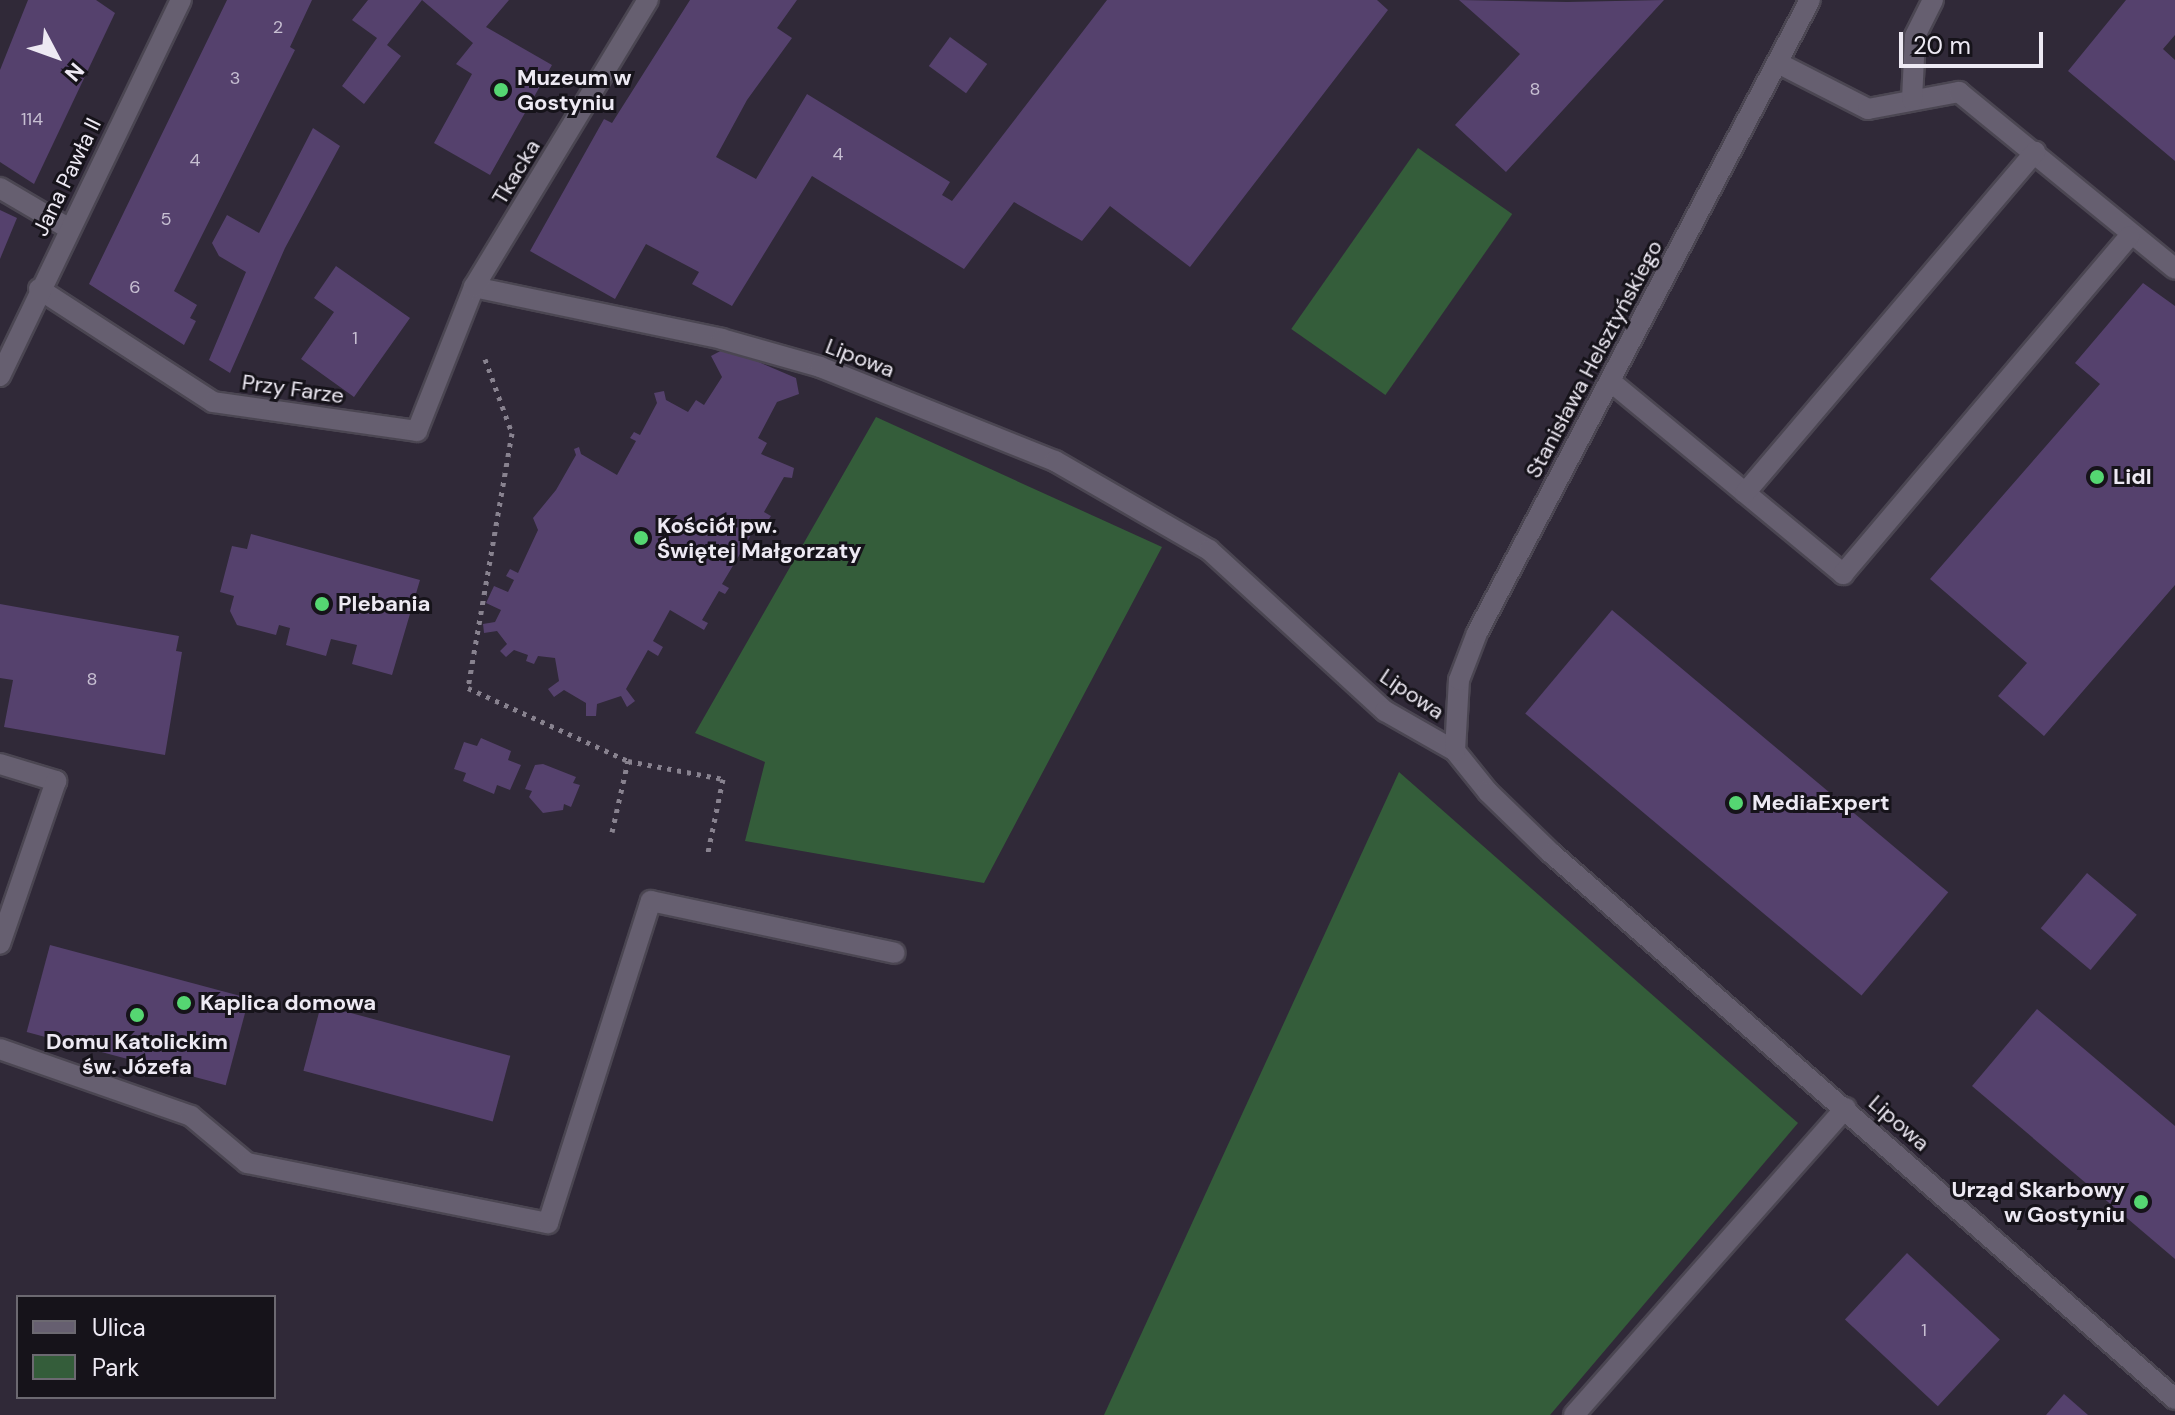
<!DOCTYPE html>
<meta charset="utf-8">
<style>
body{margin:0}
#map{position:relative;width:2175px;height:1415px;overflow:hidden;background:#302938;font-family:"DM Sans",sans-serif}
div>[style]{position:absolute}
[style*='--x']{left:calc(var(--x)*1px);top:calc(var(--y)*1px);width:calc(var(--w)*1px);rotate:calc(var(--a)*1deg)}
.green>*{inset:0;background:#345d3a;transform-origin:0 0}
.building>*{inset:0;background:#55416d;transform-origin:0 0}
.path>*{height:5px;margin-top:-2.5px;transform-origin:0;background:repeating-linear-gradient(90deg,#88828f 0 4px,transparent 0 10px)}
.roads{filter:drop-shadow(2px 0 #4b4652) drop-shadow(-2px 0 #4b4652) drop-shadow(0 2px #4b4652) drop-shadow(0 -2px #4b4652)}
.service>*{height:20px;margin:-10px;padding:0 10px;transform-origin:10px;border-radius:10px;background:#665f70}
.minor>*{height:20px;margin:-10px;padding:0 10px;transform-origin:10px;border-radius:10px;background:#665f70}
.tertiary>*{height:20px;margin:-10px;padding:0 10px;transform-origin:10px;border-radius:10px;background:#665f70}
.dots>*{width:22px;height:22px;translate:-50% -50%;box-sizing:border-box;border:4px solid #16131a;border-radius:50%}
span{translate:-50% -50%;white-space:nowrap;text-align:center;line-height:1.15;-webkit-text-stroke:6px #16131a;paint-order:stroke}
.number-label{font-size:18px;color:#c7bfd2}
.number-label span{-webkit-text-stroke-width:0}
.poi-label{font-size:22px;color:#ede9f3;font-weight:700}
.left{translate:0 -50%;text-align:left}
.right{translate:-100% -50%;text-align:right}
.street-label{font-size:22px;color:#ede9f3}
.legend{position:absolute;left:16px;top:1295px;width:260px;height:104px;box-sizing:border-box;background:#16131a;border:2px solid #6c6971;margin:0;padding:10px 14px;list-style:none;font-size:24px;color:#ede9f3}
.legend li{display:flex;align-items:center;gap:16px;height:40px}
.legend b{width:40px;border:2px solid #6c6971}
.north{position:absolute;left:16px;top:16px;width:80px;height:80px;-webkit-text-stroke:6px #16131a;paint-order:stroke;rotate:131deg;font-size:22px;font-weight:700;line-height:32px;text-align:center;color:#ede9f3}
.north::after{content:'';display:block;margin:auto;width:28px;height:36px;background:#ede9f3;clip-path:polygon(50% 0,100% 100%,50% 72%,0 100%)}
.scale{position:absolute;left:1899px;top:32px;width:144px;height:36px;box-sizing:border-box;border:4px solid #ede9f3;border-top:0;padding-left:10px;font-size:24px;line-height:28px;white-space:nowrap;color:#ede9f3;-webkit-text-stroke:6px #16131a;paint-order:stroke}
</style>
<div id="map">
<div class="green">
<i style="left:1418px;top:148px;width:115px;height:221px;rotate:35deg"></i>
<i style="clip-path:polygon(876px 417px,1162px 547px,984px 883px,745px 841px,765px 762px,695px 733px)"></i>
<i style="clip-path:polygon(1399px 772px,1798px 1123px,1550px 1415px,1104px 1415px)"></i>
</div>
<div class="building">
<i style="clip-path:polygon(28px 0,96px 0,115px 13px,34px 184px,0 162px,0 70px)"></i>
<i style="clip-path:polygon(227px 0,312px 0,290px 47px,295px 50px,174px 291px,197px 305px,190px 318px,196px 321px,184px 345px,89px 284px)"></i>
<i style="clip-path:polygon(368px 0,509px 0,486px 27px,552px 65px,490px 175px,434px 143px,472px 74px,456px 64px,473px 43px,422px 0,387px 45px,401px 56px,364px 104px,342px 86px,377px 38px,352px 20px)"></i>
<i style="clip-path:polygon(690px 0,797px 0,777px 28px,792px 38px,747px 100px,716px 157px,756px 179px,807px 94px,950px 182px,942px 195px,952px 201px,1107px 0,1377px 0,1388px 10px,1190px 267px,1110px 206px,1082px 241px,1014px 202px,964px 269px,812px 176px,732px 306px,692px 284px,699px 272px,646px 244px,615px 299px,530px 251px,604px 119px,612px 123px)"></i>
<i style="clip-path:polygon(1459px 0,1567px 2px,1664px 0,1506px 172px,1455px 125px,1520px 54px)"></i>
<i style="clip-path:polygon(2126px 0,2175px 0,2175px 35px,2163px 49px,2175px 60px,2175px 161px,2068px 71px)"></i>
<i style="left:950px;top:37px;width:46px;height:36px;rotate:36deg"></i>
<i style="clip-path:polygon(313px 128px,340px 146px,285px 248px,230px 373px,209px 360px,246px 272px,219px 256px,212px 243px,227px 215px,259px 233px)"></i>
<i style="clip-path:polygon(0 210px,17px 218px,0 259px)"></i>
<i style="clip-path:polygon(336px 266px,410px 318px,354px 397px,301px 359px,334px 312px,314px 298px)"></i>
<i style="clip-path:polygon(2143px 283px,2175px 306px,2175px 585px,2044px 736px,1998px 696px,2027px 663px,1930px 579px,2100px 384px,2075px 363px)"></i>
<i style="clip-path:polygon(726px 348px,796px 378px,799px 394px,777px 402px,758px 438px,767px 443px,761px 454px,794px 468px,792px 478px,784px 477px,764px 512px,771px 516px,767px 522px,760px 519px,744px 547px,750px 551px,747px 558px,740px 554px,722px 584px,729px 588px,725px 594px,719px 591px,702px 620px,708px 623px,704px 630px,670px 610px,653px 641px,663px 647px,658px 656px,648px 650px,626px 689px,635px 701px,627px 707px,621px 696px,597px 704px,596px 716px,586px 716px,586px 703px,564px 690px,554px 697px,548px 689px,559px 681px,555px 658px,538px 656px,534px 664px,526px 661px,528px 655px,514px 650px,506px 657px,500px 651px,507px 644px,497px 631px,484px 633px,483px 624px,495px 622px,501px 610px,486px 603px,494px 586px,508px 592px,514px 580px,506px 576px,510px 569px,518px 573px,538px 530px,533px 518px,556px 490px,576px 455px,574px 449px,579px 447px,581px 454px,617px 475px,636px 441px,630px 438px,634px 432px,640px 435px,657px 403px,654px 393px,664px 391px,666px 400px,688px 412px,696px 400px,704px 405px,722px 377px,711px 356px)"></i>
<i style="clip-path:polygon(251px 534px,420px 580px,392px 675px,352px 664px,357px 645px,331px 639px,326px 656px,286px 645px,290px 628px,279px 625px,276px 635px,237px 625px,230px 611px,234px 596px,220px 592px,232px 546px,247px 549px)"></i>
<i style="clip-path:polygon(0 604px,179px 636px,176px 651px,182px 652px,165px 755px,4px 727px,13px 680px,0 678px)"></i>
<i style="left:1612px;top:610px;width:439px;height:135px;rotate:40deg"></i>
<i style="clip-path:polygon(481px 738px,511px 751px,508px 760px,521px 765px,510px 790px,497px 785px,494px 794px,463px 781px,466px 773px,454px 769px,464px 742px,477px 746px)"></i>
<i style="clip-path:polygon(543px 764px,576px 777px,573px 783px,580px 785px,571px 807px,564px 804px,563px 810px,543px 813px,529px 797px,532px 791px,525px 789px,535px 765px)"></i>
<i style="left:2087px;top:873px;width:65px;height:72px;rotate:40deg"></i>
<i style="left:50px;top:945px;width:206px;height:90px;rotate:15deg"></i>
<i style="left:321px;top:1005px;width:196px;height:68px;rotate:15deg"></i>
<i style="clip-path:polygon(2037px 1009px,2175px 1126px,2175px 1259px,1972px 1086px)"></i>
<i style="left:1907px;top:1253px;width:127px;height:91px;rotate:43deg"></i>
<i style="clip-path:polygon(2064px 1394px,2088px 1415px,2046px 1415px)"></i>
</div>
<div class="path">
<i style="--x:485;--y:359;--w:79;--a:70"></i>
<i style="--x:512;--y:433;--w:259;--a:99.8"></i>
<i style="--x:468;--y:688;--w:176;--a:24.5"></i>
<i style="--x:628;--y:761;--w:97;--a:10.7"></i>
<i style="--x:723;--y:779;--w:75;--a:101.6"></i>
<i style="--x:612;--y:832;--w:73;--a:-77.3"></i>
</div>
<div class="roads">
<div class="service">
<i style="--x:1778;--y:63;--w:101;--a:27.1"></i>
<i style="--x:1868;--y:109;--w:93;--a:-10.6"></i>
<i style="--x:1959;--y:92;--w:279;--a:39.3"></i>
<i style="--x:1912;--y:100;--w:64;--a:-87.3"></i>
<i style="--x:1915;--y:36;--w:40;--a:-63.4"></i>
<i style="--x:1610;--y:381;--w:303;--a:39.6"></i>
<i style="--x:1843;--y:574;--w:443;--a:-49.7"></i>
<i style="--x:1745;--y:493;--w:448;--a:-49.6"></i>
<i style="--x:0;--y:764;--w:59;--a:16.9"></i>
<i style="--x:56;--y:781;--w:172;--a:109"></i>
<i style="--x:0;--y:1049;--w:202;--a:19.3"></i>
<i style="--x:191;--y:1116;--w:73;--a:40"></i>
<i style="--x:247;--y:1163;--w:307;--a:11.3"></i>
<i style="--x:548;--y:1223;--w:338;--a:-72.3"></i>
<i style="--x:651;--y:901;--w:249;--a:12"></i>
<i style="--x:1574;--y:1415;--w:410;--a:-48.5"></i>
</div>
<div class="minor">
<i style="--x:0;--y:188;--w:79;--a:30.5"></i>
<i style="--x:474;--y:287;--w:253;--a:11.8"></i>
<i style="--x:722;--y:339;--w:102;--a:15.9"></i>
<i style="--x:820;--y:367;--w:253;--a:21.8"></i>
<i style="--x:1055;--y:461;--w:178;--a:30"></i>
<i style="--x:1209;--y:550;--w:239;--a:42.5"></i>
<i style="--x:1385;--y:711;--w:81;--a:29.7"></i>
<i style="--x:1455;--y:751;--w:53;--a:51.2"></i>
<i style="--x:1488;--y:792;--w:88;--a:44.1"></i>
<i style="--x:1551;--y:853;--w:829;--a:41.19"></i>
<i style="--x:39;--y:289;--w:207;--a:33"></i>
<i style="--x:213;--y:402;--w:206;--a:8.1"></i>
<i style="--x:417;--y:431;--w:155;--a:-68.4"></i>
<i style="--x:474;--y:287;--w:336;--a:-58.8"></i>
<i style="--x:1455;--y:751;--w:71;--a:-86.8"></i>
<i style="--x:1459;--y:680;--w:50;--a:-69"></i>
<i style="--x:1477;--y:633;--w:715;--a:-62.25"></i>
</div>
<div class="tertiary">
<i style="--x:0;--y:376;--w:417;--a:-64.3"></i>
</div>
</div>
<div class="dots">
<i style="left:501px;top:90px;background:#55d672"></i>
<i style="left:2097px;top:477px;background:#55d672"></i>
<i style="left:641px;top:538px;background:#55d672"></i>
<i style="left:322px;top:604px;background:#55d672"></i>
<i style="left:1736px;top:803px;background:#55d672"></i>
<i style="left:184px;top:1003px;background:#55d672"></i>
<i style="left:137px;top:1015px;background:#55d672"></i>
<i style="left:2141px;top:1202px;background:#55d672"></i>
</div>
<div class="number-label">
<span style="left:278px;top:27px">2</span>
<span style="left:235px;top:78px">3</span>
<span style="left:1535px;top:89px">8</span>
<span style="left:32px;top:119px">114</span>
<span style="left:838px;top:154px">4</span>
<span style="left:195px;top:160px">4</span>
<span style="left:166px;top:219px">5</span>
<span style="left:135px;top:287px">6</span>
<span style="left:355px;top:338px">1</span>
<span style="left:92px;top:679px">8</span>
<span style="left:1924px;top:1330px">1</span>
</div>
<div class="poi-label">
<span class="left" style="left:517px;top:90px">Muzeum w<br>Gostyniu</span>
<span class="left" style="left:2113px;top:477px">Lidl</span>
<span class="left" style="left:657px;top:538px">Kościół pw.<br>Świętej Małgorzaty</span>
<span class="left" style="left:338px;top:604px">Plebania</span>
<span class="left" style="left:1752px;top:803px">MediaExpert</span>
<span class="left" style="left:200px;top:1003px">Kaplica domowa</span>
<span style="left:137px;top:1054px">Domu Katolickim<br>św. Józefa</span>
<span class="right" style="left:2125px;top:1202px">Urząd Skarbowy<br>w Gostyniu</span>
</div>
<div class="street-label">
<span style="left:516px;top:172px;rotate:-59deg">Tkacka</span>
<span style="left:67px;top:177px;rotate:-64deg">Jana Pawła II</span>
<span style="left:860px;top:358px;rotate:21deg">Lipowa</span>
<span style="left:1594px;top:359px;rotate:-62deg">Stanisława Helsztyńskiego</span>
<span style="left:293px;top:389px;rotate:8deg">Przy Farze</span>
<span style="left:1412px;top:694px;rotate:34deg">Lipowa</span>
<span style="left:1899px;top:1123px;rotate:41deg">Lipowa</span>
</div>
<ul class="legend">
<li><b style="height:10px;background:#665f70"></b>Ulica</li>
<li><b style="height:22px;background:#345d3a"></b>Park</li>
</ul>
<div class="north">N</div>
<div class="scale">20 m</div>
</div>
